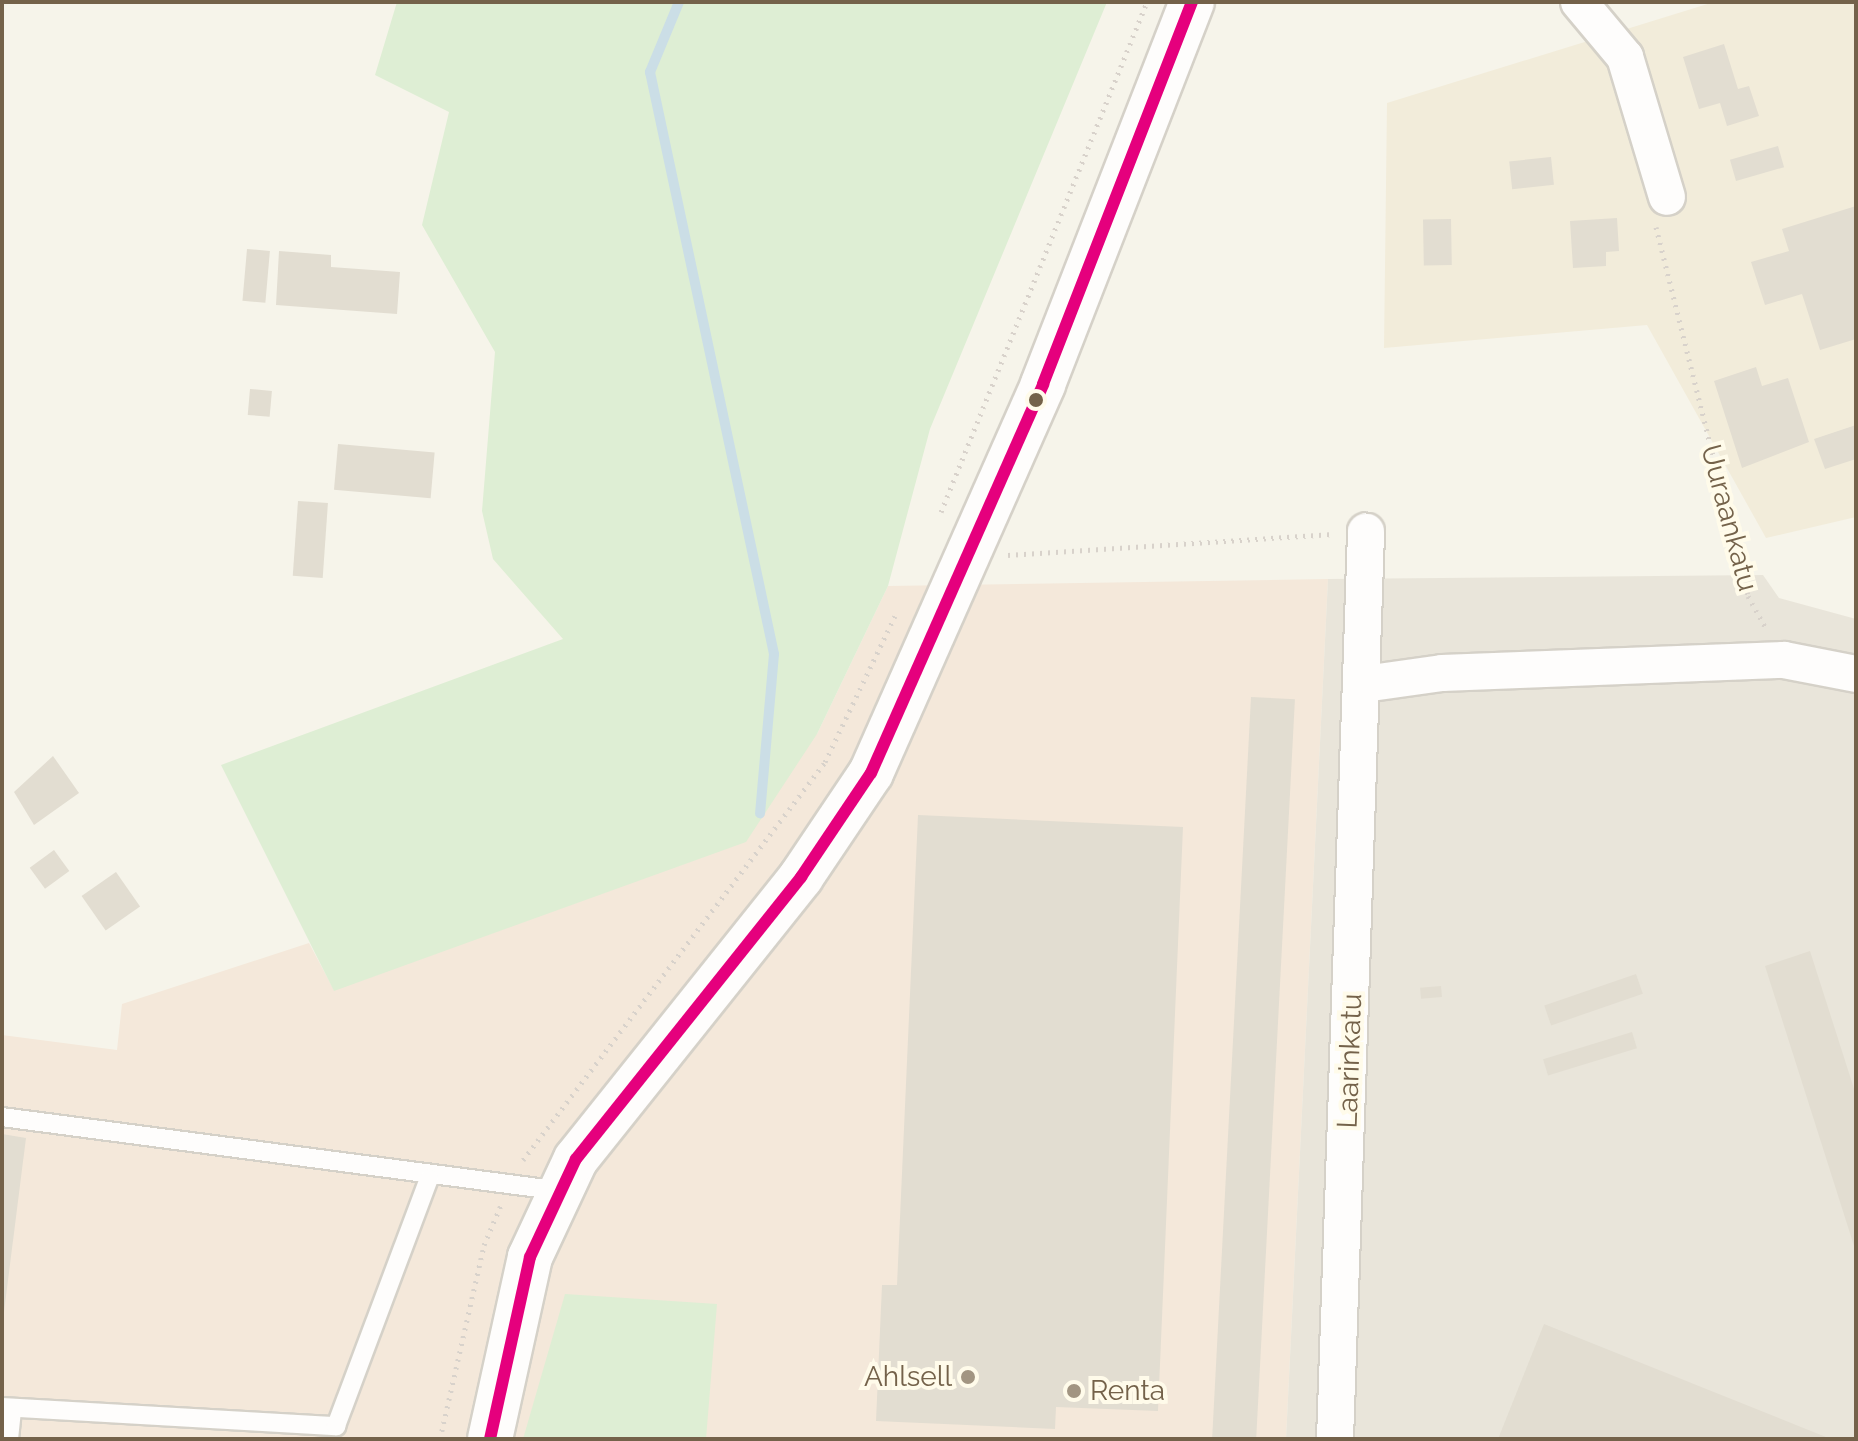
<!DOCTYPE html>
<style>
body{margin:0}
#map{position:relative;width:1858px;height:1441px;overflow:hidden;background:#f6f4ea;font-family:Raleway,sans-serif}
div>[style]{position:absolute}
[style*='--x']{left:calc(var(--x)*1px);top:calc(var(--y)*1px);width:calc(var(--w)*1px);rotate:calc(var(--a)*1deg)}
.residential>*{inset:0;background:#f2ecda}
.commercial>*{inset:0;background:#f4e8da}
.industrial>*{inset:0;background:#e9e5da}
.green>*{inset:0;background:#deeed4}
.stream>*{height:10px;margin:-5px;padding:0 5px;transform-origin:5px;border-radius:5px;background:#cbdee6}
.building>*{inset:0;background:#e2ddd1;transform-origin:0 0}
.path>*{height:5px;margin-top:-2.5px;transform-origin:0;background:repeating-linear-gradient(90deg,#d8d2cb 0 2px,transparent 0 8px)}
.roads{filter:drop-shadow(2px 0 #d5d1c8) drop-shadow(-2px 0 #d5d1c8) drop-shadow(0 2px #d5d1c8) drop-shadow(0 -2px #d5d1c8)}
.lane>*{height:18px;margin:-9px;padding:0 9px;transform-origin:9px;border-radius:9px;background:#fefdfc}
.street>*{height:36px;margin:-18px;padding:0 18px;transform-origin:18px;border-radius:18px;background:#fefdfc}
.secondary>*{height:44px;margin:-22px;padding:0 22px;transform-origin:22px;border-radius:22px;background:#fefdfc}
.bus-1>*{height:12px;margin:-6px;padding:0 6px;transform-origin:6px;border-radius:6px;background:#e5007d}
.dots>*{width:22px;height:22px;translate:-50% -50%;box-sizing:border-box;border:4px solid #fffbea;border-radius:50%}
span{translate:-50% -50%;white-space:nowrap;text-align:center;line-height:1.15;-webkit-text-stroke:8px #fffbea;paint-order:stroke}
.street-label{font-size:28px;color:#74624a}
.poi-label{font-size:28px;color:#74624a}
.right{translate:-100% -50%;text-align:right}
.left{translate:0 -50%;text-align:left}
.frame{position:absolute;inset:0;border:4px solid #74624a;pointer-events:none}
</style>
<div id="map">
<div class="residential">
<i style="clip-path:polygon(1714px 2px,1856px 2px,1856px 517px,1766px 538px,1647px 325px,1384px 348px,1387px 103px)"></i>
</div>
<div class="commercial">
<i style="clip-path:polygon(1328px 579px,1286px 1439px,2px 1439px,2px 1035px,117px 1050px,122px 1004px,309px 943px,334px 990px,817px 734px,888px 586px)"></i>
</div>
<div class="industrial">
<i style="clip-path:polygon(1763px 575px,1779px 598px,1856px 619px,1856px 1439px,1286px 1439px,1328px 579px)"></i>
</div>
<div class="green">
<i style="clip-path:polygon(397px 2px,1107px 2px,930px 429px,888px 586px,817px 734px,746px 842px,334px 991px,221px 765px,563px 639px,493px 559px,482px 511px,495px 352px,422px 225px,449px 112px,375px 75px)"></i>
<i style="clip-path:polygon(565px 1294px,717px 1304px,706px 1439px,523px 1439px)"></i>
</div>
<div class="stream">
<i style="--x:679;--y:2;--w:76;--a:112.5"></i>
<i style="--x:650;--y:72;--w:595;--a:77.97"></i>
<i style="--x:774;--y:654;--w:160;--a:95"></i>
</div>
<div class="building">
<i style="clip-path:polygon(1724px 44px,1738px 89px,1749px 86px,1759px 116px,1727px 126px,1720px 103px,1699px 109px,1683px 57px)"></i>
<i style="left:1778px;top:146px;width:22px;height:50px;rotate:74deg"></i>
<i style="left:1551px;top:157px;width:28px;height:42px;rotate:84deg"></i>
<i style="clip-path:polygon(1856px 206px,1856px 339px,1820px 350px,1802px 294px,1765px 305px,1751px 262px,1789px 251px,1782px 229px)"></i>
<i style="clip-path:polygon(1617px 218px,1619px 251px,1606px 252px,1606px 266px,1573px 268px,1570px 221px)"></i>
<i style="left:1451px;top:219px;width:46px;height:28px;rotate:89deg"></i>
<i style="left:247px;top:249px;width:23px;height:52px;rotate:5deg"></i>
<i style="clip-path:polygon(279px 251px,331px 255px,331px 267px,400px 272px,397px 314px,276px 305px)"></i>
<i style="clip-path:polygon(1756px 367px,1762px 386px,1788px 378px,1809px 442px,1742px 468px,1714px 381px)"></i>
<i style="left:250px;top:389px;width:22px;height:26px;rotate:5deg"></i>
<i style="clip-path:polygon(1856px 425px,1856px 459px,1825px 469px,1814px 439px)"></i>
<i style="left:338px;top:444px;width:97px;height:46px;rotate:5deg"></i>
<i style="left:298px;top:501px;width:30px;height:75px;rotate:4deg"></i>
<i style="left:1251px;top:697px;width:44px;height:743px;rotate:3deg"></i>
<i style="clip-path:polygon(53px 756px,79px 793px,34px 825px,14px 792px)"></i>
<i style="clip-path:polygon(918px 815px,1183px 827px,1158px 1411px,1056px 1407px,1055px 1429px,876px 1421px,882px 1285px,897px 1285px)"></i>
<i style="left:54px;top:850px;width:26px;height:30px;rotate:54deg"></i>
<i style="left:116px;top:872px;width:42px;height:42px;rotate:55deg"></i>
<i style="clip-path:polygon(1810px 951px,1856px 1095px,1855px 1249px,1765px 966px)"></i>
<i style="left:1636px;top:974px;width:21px;height:97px;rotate:71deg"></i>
<i style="left:1441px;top:986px;width:11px;height:21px;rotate:85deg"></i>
<i style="left:1632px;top:1032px;width:17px;height:93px;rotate:73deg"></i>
<i style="clip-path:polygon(2px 1134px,26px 1138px,4px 1312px,2px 1312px)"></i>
<i style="clip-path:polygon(1544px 1324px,1831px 1439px,1498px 1439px)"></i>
</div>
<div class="path">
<i style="--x:1656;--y:227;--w:380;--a:76"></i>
<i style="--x:1748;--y:596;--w:37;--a:61"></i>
<i style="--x:941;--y:512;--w:550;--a:-68.01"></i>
<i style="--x:1008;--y:555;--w:326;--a:-3.7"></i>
<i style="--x:523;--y:1160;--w:500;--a:-52.8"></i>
<i style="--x:825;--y:762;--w:162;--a:-64.4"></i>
<i style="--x:440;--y:1439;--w:199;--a:-77.2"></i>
<i style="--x:484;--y:1245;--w:43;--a:-67"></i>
</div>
<div class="roads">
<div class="lane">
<i style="--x:2;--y:1117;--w:564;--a:7.54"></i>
<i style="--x:2;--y:1407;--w:335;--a:3.3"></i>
<i style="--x:336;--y:1426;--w:264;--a:-69.4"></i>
<i style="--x:9;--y:1439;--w:28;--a:-84"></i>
</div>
<div class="street">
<i style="--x:1579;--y:2;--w:72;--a:50.1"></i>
<i style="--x:1625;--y:57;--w:146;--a:73.3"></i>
<i style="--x:1364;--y:684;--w:79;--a:-8"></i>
<i style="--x:1442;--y:673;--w:342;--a:-2.2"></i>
<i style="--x:1784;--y:660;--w:73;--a:11"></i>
<i style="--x:1335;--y:1439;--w:908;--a:-88.04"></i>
</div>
<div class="secondary">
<i style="--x:490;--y:1439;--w:186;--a:-77.6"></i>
<i style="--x:530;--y:1257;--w:108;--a:-64.9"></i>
<i style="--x:576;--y:1159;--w:361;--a:-51.4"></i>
<i style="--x:801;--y:877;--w:125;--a:-56.1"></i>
<i style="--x:871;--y:773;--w:425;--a:-66.1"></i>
<i style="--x:1043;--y:384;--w:410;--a:-68.7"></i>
</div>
</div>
<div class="bus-1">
<i style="--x:490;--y:1439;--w:186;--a:-77.6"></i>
<i style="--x:530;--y:1257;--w:108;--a:-64.9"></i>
<i style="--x:576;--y:1159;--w:361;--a:-51.4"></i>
<i style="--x:801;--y:877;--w:125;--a:-56.1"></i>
<i style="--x:871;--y:773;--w:425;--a:-66.1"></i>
<i style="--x:1043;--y:384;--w:410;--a:-68.7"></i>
</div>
<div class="dots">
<i style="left:1036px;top:400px;background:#74624a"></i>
<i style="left:968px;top:1377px;background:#a29582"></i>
<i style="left:1074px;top:1391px;background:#a29582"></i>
</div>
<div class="street-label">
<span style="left:1729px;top:518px;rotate:75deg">Uuraankatu</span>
<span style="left:1350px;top:1061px;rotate:-88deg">Laarinkatu</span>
</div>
<div class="poi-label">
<span class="right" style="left:952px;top:1377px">Ahlsell</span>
<span class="left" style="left:1090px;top:1391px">Renta</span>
</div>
<div class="frame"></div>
</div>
